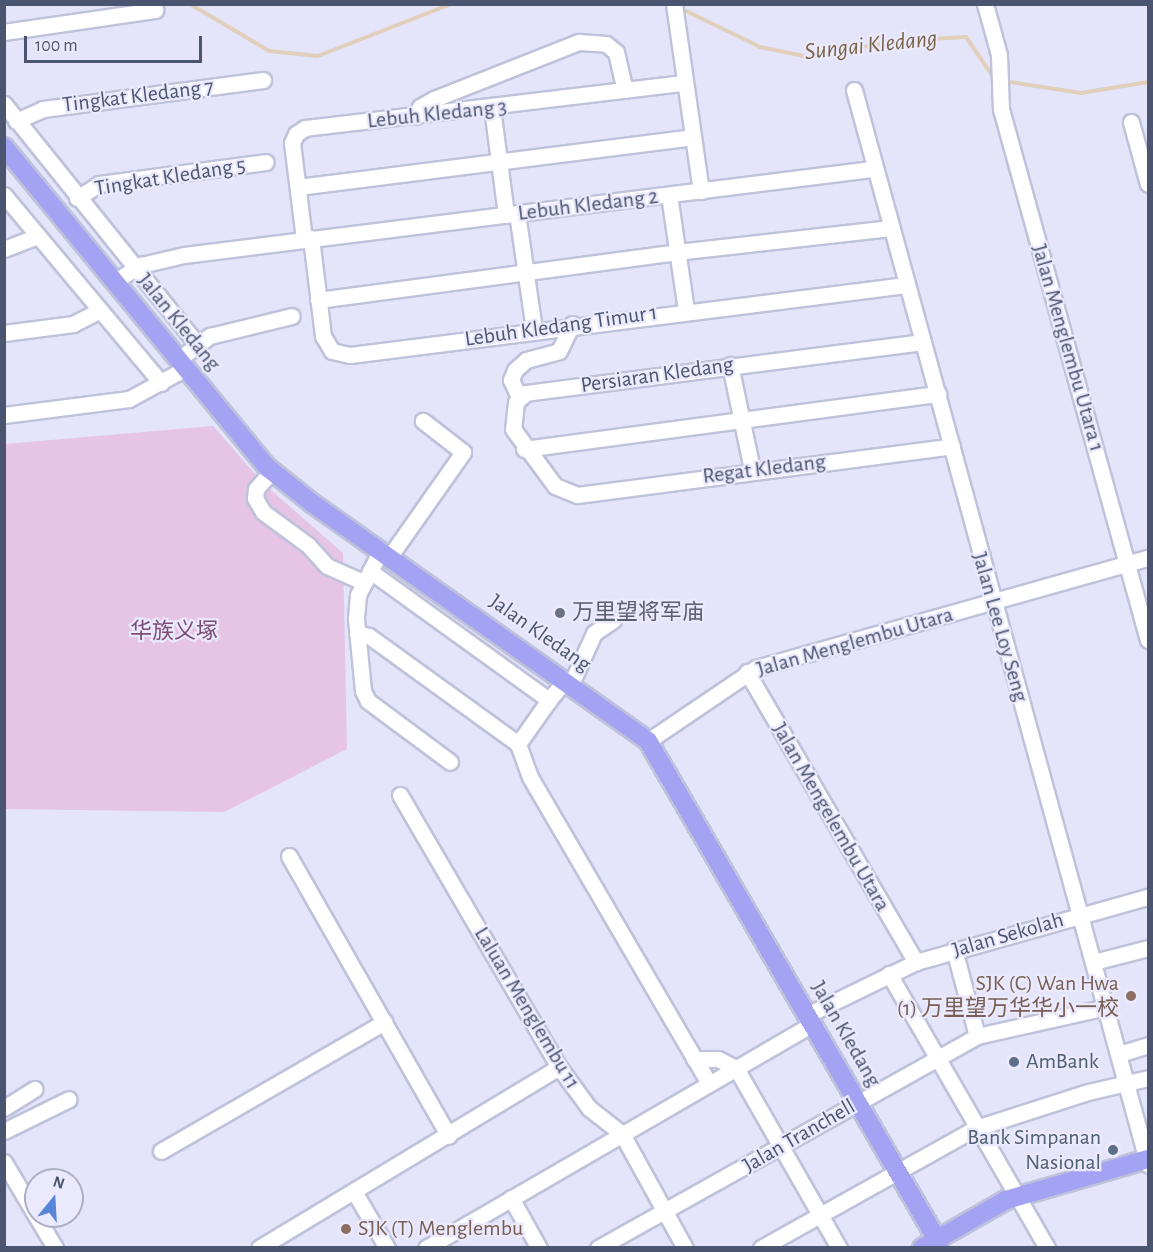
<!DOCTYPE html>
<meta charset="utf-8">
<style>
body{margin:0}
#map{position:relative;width:1153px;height:1252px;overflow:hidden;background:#e4e4fa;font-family:"Alegreya Sans","Noto Sans SC",sans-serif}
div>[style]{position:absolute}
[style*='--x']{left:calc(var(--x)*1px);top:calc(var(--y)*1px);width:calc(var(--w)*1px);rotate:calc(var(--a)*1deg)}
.green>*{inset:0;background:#e5c4e5}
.stream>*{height:4px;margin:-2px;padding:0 2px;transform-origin:2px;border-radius:2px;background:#e1cfbb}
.roads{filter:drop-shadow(2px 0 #bec2da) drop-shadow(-2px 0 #bec2da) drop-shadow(0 2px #bec2da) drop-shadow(0 -2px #bec2da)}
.minor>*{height:15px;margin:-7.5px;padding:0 7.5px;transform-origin:7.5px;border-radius:7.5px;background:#fff}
.major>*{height:18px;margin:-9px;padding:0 9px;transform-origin:9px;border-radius:9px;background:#a4a2f2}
.dots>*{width:16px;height:16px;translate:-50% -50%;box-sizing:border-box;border:3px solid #eae9fd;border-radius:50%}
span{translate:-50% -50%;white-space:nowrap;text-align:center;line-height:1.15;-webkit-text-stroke:4.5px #eae9fd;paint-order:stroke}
.street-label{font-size:22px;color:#4c556f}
.worship-label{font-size:22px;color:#5b616d}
.left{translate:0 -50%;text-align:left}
.park-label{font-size:22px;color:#7f4b7a}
.education-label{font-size:22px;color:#785e54}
.right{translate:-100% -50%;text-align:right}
.service-label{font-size:22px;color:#4e5e75}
.water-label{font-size:24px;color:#7a6345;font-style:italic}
.frame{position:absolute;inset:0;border:6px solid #4c556f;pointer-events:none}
.north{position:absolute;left:24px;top:1168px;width:60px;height:60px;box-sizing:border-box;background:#eae9fd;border:2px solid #abaec4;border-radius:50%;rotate:18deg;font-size:16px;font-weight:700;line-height:24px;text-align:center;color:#4c556f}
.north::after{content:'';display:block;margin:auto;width:21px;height:27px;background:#5586d8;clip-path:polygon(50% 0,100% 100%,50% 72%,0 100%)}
.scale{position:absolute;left:24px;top:36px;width:178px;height:27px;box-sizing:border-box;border:3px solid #4c556f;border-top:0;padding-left:8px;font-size:18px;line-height:21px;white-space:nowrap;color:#4c556f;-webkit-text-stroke:4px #eae9fd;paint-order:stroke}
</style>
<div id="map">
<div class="green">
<i style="clip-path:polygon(213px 426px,263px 483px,343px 553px,347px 749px,224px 812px,5px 809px,5px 444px)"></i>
</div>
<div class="stream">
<i style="--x:190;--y:4;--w:92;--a:30.7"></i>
<i style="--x:269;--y:51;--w:49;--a:5.8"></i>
<i style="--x:318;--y:56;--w:143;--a:-21.4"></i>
<i style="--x:686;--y:11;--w:82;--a:25.9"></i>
<i style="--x:760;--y:47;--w:50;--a:11.5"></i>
<i style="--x:809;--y:57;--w:87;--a:-10.5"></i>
<i style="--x:895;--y:41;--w:71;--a:-3.2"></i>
<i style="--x:966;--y:37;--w:50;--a:55.7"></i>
<i style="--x:1003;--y:81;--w:79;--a:8.7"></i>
<i style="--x:1081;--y:93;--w:68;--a:-9.3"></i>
</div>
<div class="roads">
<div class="minor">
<i style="--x:674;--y:4;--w:189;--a:81.8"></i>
<i style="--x:985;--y:4;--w:53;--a:74.6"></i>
<i style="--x:999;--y:55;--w:54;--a:87.9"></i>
<i style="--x:1001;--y:109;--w:551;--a:74.53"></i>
<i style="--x:4;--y:32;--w:153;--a:-8.3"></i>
<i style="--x:854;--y:90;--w:1114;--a:74.69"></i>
<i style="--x:4;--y:104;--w:308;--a:51.2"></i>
<i style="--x:492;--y:108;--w:108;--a:82.5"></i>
<i style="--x:416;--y:116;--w:10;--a:-66"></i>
<i style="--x:420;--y:107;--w:16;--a:-30"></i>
<i style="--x:434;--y:99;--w:156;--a:-21.5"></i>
<i style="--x:579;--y:42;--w:27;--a:4"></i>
<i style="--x:606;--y:44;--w:13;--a:39"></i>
<i style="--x:616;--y:52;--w:39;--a:77"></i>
<i style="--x:16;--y:121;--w:30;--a:-24"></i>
<i style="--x:43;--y:109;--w:222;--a:-7.5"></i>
<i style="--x:1131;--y:122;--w:64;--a:74.7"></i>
<i style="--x:298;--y:187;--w:397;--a:-7.2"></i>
<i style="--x:4;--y:195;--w:245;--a:50.1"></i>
<i style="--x:669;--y:195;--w:116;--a:81.6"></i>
<i style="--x:77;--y:198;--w:26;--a:-32"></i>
<i style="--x:99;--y:184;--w:168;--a:-7.5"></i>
<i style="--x:517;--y:213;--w:117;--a:81.7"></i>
<i style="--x:311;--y:238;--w:99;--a:83"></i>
<i style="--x:323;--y:336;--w:17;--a:59"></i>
<i style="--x:332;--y:351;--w:18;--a:13"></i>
<i style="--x:350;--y:355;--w:560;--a:-7.18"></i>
<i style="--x:304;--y:239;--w:97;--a:-97.1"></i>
<i style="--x:292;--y:143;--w:10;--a:-66"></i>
<i style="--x:296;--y:134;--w:11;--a:-34"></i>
<i style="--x:305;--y:128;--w:382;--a:-6.8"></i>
<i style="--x:4;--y:249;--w:36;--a:-21"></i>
<i style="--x:115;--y:281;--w:31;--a:-32"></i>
<i style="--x:141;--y:265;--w:44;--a:-13.1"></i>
<i style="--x:184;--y:255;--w:693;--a:-7.13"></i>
<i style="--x:318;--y:300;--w:362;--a:-7.6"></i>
<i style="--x:677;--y:252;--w:215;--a:-6.4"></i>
<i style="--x:4;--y:333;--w:70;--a:-7.4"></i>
<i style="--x:73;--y:324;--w:30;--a:-27"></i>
<i style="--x:923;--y:342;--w:400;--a:172.7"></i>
<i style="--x:526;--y:393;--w:13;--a:138"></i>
<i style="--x:516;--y:402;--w:27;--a:96"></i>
<i style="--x:513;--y:429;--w:71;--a:53.6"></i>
<i style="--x:555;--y:486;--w:24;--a:22"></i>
<i style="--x:577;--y:495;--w:378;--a:-7.4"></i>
<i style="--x:179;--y:359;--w:39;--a:-37"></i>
<i style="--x:210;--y:336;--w:84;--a:-13.7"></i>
<i style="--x:730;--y:365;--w:106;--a:78.1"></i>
<i style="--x:519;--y:397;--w:19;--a:-115"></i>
<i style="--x:511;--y:380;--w:11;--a:-68"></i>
<i style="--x:515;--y:370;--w:15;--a:-42"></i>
<i style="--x:526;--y:360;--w:34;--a:-15"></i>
<i style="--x:559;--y:351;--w:30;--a:-64"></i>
<i style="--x:4;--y:415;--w:126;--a:-7.3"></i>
<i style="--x:129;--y:399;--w:65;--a:-28.5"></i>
<i style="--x:524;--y:449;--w:418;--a:-7.6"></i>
<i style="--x:272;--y:471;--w:24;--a:132"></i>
<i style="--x:256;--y:489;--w:9;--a:96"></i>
<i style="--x:255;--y:498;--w:16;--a:60"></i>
<i style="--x:263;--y:512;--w:56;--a:36.3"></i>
<i style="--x:308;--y:545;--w:28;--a:48"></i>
<i style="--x:327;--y:566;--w:39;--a:24"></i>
<i style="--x:381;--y:550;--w:51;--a:117.1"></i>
<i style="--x:358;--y:595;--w:24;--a:95"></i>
<i style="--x:356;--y:619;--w:72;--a:84.4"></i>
<i style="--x:363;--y:691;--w:11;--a:63"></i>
<i style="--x:368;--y:701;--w:102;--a:36.6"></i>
<i style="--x:390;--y:556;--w:127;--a:-54.9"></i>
<i style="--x:463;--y:452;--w:51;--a:-142.2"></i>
<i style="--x:370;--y:571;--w:221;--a:35.8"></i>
<i style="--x:549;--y:700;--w:26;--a:-51"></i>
<i style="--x:357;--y:633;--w:12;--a:14"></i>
<i style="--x:369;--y:636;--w:184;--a:35.9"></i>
<i style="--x:518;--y:744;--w:35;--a:70"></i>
<i style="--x:530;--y:777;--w:353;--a:59.7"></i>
<i style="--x:747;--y:672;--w:336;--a:59.8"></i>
<i style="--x:571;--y:684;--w:56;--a:-65.7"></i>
<i style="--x:594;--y:633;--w:23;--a:-34"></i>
<i style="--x:648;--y:741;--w:130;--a:-34.1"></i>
<i style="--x:756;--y:668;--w:407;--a:-15.7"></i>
<i style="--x:518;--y:744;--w:54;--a:-54.8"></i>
<i style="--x:400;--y:795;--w:315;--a:59.7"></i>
<i style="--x:559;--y:1067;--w:51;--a:53.8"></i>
<i style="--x:589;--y:1108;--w:42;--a:38.2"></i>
<i style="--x:622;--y:1134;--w:130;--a:61.1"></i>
<i style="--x:289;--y:856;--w:322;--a:60.3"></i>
<i style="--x:954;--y:949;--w:90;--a:75.2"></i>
<i style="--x:1094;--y:962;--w:56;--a:-14.5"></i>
<i style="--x:889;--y:974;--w:316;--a:60"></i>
<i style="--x:807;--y:1015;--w:121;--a:-25.9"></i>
<i style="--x:916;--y:962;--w:241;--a:-15.7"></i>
<i style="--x:1119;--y:1054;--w:30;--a:-17"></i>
<i style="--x:694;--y:1059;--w:24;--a:0"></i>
<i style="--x:718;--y:1059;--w:20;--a:27"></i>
<i style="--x:736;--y:1068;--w:207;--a:60.2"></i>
<i style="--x:4;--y:1108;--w:36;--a:-32"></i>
<i style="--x:4;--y:1131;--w:72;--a:-26.2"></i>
<i style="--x:161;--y:1151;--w:258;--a:-30"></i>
<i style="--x:4;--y:1162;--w:63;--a:59.3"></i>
<i style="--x:355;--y:1193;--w:64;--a:59.8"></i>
<i style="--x:511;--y:1198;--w:57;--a:60.8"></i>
<i style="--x:36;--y:1216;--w:37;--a:59"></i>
<i style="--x:259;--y:1248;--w:350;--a:-31.1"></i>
<i style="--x:426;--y:1248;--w:446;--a:-30.1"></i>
<i style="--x:598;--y:1248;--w:434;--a:-29.2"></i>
<i style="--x:977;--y:1036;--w:133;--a:-12.6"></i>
<i style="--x:761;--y:1248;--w:246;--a:-29.2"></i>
<i style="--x:976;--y:1128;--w:118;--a:-17.8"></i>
<i style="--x:1088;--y:1092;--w:62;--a:-13.1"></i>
</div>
<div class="major">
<i style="--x:4;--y:147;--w:416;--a:50.6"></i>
<i style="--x:268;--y:468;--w:56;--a:38.5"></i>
<i style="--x:312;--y:503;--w:412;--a:35.3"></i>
<i style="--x:648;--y:741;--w:580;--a:59.9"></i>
<i style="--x:922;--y:1248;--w:97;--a:-29.7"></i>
<i style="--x:1006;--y:1200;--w:148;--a:-16.1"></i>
</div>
</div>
<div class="dots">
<i style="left:560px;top:613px;background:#6b7280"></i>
<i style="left:1131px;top:996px;background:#8d6e63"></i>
<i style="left:1014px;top:1062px;background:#5c6f8a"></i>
<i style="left:1113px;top:1150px;background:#5c6f8a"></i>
<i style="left:346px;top:1229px;background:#8d6e63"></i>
</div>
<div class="street-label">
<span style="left:138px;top:96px;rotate:-7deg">Tingkat Kledang 7</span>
<span style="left:437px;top:114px;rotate:-6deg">Lebuh Kledang 3</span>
<span style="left:170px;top:177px;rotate:-9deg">Tingkat Kledang 5</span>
<span style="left:588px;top:205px;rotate:-7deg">Lebuh Kledang 2</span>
<span style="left:179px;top:322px;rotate:51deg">Jalan Kledang</span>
<span style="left:561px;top:326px;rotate:-8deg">Lebuh Kledang Timur 1</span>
<span style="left:1068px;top:348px;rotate:74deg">Jalan Menglembu Utara 1</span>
<span style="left:657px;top:375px;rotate:-8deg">Persiaran Kledang</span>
<span style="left:764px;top:469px;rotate:-7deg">Regat Kledang</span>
<span style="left:1000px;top:627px;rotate:74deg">Jalan Lee Loy Seng</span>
<span style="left:540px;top:633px;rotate:35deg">Jalan Kledang</span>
<span style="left:855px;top:642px;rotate:-16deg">Jalan Menglembu Utara</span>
<span style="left:831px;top:817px;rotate:60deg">Jalan Mengelembu Utara</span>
<span style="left:1008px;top:935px;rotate:-16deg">Jalan Sekolah</span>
<span style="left:527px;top:1008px;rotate:59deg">Laluan Menglembu 11</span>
<span style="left:846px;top:1034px;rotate:60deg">Jalan Kledang</span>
<span style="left:799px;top:1136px;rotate:-30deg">Jalan Tranchell</span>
</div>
<div class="worship-label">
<span class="left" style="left:572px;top:613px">万里望将军庙</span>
</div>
<div class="park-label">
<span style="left:174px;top:632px">华族义塚</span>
</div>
<div class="education-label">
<span class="right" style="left:1119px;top:996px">SJK (C) Wan Hwa<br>(1) 万里望万华华小一校</span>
<span class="left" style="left:358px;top:1229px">SJK (T) Menglembu</span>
</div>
<div class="service-label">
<span class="left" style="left:1026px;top:1062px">AmBank</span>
<span class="right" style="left:1101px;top:1150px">Bank Simpanan<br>Nasional</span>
</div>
<div class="water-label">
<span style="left:871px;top:46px;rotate:-6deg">Sungai Kledang</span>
</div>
<div class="frame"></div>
<div class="north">N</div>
<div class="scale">100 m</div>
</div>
